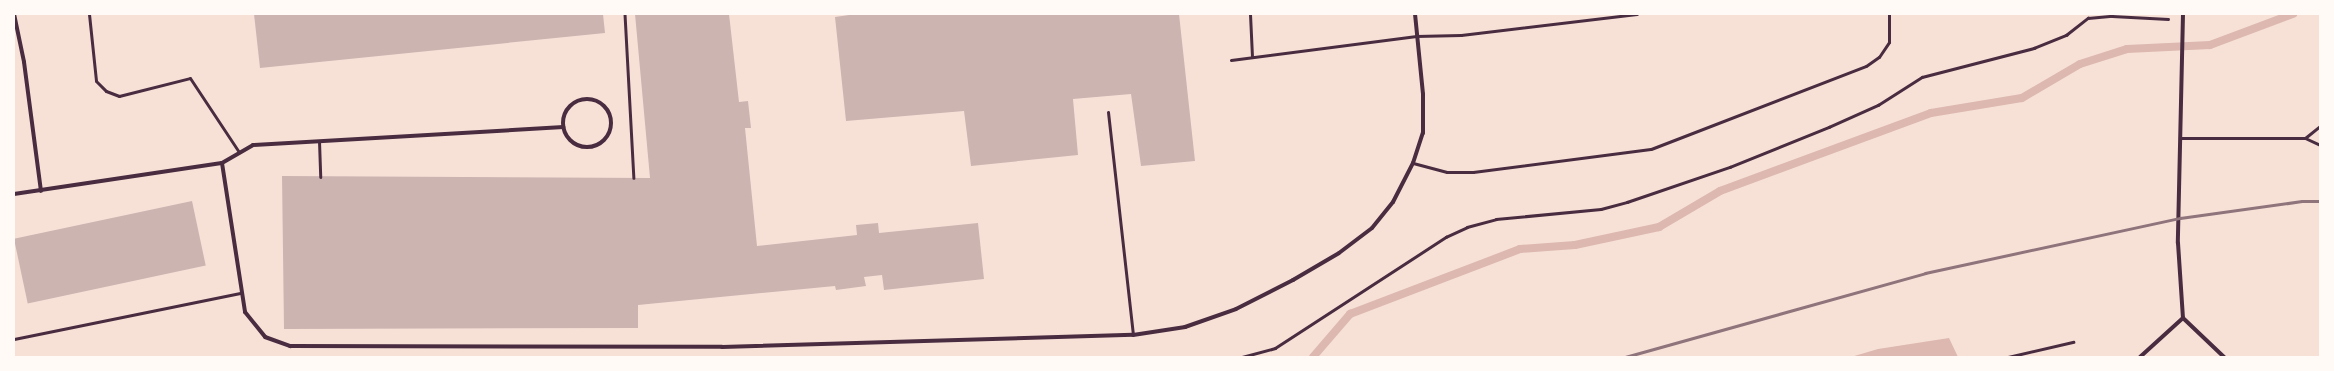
<!DOCTYPE html>
<style>
body{margin:0}
#map{position:relative;width:2334px;height:371px;overflow:hidden;background:#f7e1d7;font-family:Mulish,sans-serif}
div>[style]{position:absolute}
[style*='--x']{left:calc(var(--x)*1px);top:calc(var(--y)*1px);width:calc(var(--w)*1px);rotate:calc(var(--a)*1deg)}
.water>*{inset:0;background:#dcb8b0}
.stream>*{height:8px;margin:-4px;padding:0 4px;transform-origin:4px;border-radius:4px;background:#dcb8b0}
.building>*{inset:0;background:#ccb4b1;transform-origin:0 0}
.path>*{height:2.5px;margin:-1.25px;padding:0 1.25px;transform-origin:1.25px;border-radius:1.25px;background:#4a2c40}
.service>*{height:3px;margin:-1.5px;padding:0 1.5px;transform-origin:1.5px;border-radius:1.5px;background:#4a2c40}
.minor>*{height:4px;margin:-2px;padding:0 2px;transform-origin:2px;border-radius:2px;background:#4a2c40}
.minor>.ring{margin:-2px;padding:0;box-sizing:content-box;background:none;border:4px solid #4a2c40;border-radius:50%}
.rail>*{height:3px;margin:-1.5px;padding:0 1.5px;transform-origin:1.5px;border-radius:1.5px;background:#8f747c}
span{translate:-50% -50%;white-space:nowrap;text-align:center;line-height:1.15;-webkit-text-stroke:3px #fffaf5;paint-order:stroke}
.frame{position:absolute;inset:0;border:15px solid #fffaf5;pointer-events:none}
</style>
<div id="map">
<div class="water">
<i style="clip-path:polygon(1949px 338px,1958px 357px,1851px 357px,1878px 349px)"></i>
</div>
<div class="stream">
<i style="--x:1313;--y:357;--w:57;--a:-49.3"></i>
<i style="--x:1350;--y:314;--w:182;--a:-20.9"></i>
<i style="--x:1520;--y:249;--w:55;--a:-4.2"></i>
<i style="--x:1575;--y:245;--w:86;--a:-12.1"></i>
<i style="--x:1659;--y:227;--w:71;--a:-30.5"></i>
<i style="--x:1720;--y:191;--w:225;--a:-20.3"></i>
<i style="--x:1931;--y:113;--w:92;--a:-9.4"></i>
<i style="--x:2022;--y:98;--w:67;--a:-30.4"></i>
<i style="--x:2080;--y:64;--w:49;--a:-17.7"></i>
<i style="--x:2127;--y:49;--w:83;--a:-2.8"></i>
<i style="--x:2210;--y:45;--w:89;--a:-20.5"></i>
</div>
<div class="building">
<i style="clip-path:polygon(254px 14px,603px 14px,605px 33px,260px 68px)"></i>
<i style="clip-path:polygon(635px 14px,729px 14px,739px 102px,748px 101px,751px 128px,745px 128px,757px 246px,857px 235px,856px 225px,878px 223px,879px 233px,978px 223px,984px 279px,884px 290px,882px 275px,864px 277px,866px 286px,836px 290px,835px 286px,638px 305px,638px 328px,284px 329px,282px 176px,650px 178px)"></i>
<i style="clip-path:polygon(856px 14px,1179px 14px,1195px 161px,1141px 166px,1131px 94px,1073px 99px,1078px 155px,971px 166px,964px 111px,846px 121px,835px 17px)"></i>
<i style="left:192px;top:201px;width:66px;height:182px;rotate:78deg"></i>
</div>
<div class="path">
<i style="--x:625;--y:14;--w:164;--a:86.9"></i>
<i style="--x:1242;--y:357;--w:34;--a:-15"></i>
<i style="--x:1275;--y:348;--w:204;--a:-33"></i>
<i style="--x:1446;--y:237;--w:23;--a:-25"></i>
<i style="--x:1467;--y:227;--w:30;--a:-15"></i>
<i style="--x:1496;--y:219;--w:105;--a:-5.4"></i>
<i style="--x:1601;--y:209;--w:27;--a:-15"></i>
<i style="--x:1627;--y:202;--w:109;--a:-18.8"></i>
<i style="--x:1730;--y:167;--w:107;--a:-22"></i>
<i style="--x:1829;--y:127;--w:54;--a:-24.2"></i>
<i style="--x:1878;--y:105;--w:52;--a:-32.5"></i>
<i style="--x:1922;--y:77;--w:116;--a:-14.5"></i>
<i style="--x:2034;--y:48;--w:35;--a:-22"></i>
<i style="--x:2066;--y:35;--w:28;--a:-38"></i>
<i style="--x:2088;--y:18;--w:24;--a:-5"></i>
<i style="--x:2112;--y:16;--w:56;--a:3.1"></i>
<i style="--x:2008;--y:357;--w:67;--a:-13"></i>
</div>
<div class="service">
<i style="--x:89;--y:14;--w:67;--a:84"></i>
<i style="--x:96;--y:81;--w:14;--a:45"></i>
<i style="--x:106;--y:91;--w:14;--a:21"></i>
<i style="--x:119;--y:96;--w:73;--a:-14.2"></i>
<i style="--x:190;--y:78;--w:89;--a:56.5"></i>
<i style="--x:1250;--y:14;--w:43;--a:87.3"></i>
<i style="--x:1231;--y:60;--w:187;--a:-7.4"></i>
<i style="--x:1416;--y:36;--w:45;--a:-1.3"></i>
<i style="--x:1461;--y:35;--w:177;--a:-6.8"></i>
<i style="--x:1108;--y:112;--w:224;--a:83.6"></i>
<i style="--x:2181;--y:138;--w:124;--a:0"></i>
<i style="--x:2305;--y:138;--w:17;--a:25"></i>
<i style="--x:2305;--y:138;--w:19;--a:-39"></i>
<i style="--x:319;--y:141;--w:36;--a:88"></i>
<i style="--x:1413;--y:163;--w:35;--a:15"></i>
<i style="--x:1447;--y:172;--w:26;--a:0"></i>
<i style="--x:1473;--y:172;--w:179;--a:-7.4"></i>
<i style="--x:1651;--y:149;--w:230;--a:-21.1"></i>
<i style="--x:1866;--y:66;--w:16;--a:-35"></i>
<i style="--x:1879;--y:57;--w:18;--a:-56"></i>
<i style="--x:1889;--y:42;--w:28;--a:-90"></i>
<i style="--x:14;--y:339;--w:232;--a:-11.5"></i>
</div>
<div class="minor">
<i style="--x:14;--y:14;--w:49;--a:78.2"></i>
<i style="--x:24;--y:62;--w:130;--a:82.5"></i>
<i style="--x:2183;--y:14;--w:229;--a:91.3"></i>
<i style="--x:2178;--y:243;--w:75;--a:86.2"></i>
<i class="ring" style="left:563px;top:99px;width:44px;height:44px"></i>
<i style="--x:222;--y:163;--w:151;--a:81.2"></i>
<i style="--x:245;--y:312;--w:32;--a:51"></i>
<i style="--x:265;--y:337;--w:27;--a:20"></i>
<i style="--x:290;--y:346;--w:432;--a:0.1"></i>
<i style="--x:722;--y:347;--w:411;--a:-1.7"></i>
<i style="--x:1133;--y:335;--w:53;--a:-8.7"></i>
<i style="--x:1185;--y:327;--w:54;--a:-19.4"></i>
<i style="--x:1236;--y:309;--w:64;--a:-27"></i>
<i style="--x:1293;--y:280;--w:53;--a:-30.4"></i>
<i style="--x:1339;--y:253;--w:41;--a:-37.1"></i>
<i style="--x:1372;--y:228;--w:33;--a:-51"></i>
<i style="--x:1393;--y:202;--w:44;--a:-62.9"></i>
<i style="--x:1413;--y:163;--w:32;--a:-72"></i>
<i style="--x:1423;--y:133;--w:39;--a:-90"></i>
<i style="--x:1423;--y:94;--w:80;--a:-95.7"></i>
<i style="--x:14;--y:194;--w:210;--a:-8.5"></i>
<i style="--x:222;--y:163;--w:36;--a:-30"></i>
<i style="--x:253;--y:145;--w:311;--a:-3.3"></i>
<i style="--x:2183;--y:318;--w:57;--a:43.6"></i>
<i style="--x:2140;--y:357;--w:58;--a:-42.2"></i>
</div>
<div class="rail">
<i style="--x:1625;--y:357;--w:312;--a:-15.6"></i>
<i style="--x:1925;--y:273;--w:261;--a:-12.2"></i>
<i style="--x:2180;--y:218;--w:123;--a:-7.9"></i>
<i style="--x:2302;--y:201;--w:18;--a:0"></i>
</div>
<div class="frame"></div>
</div>
